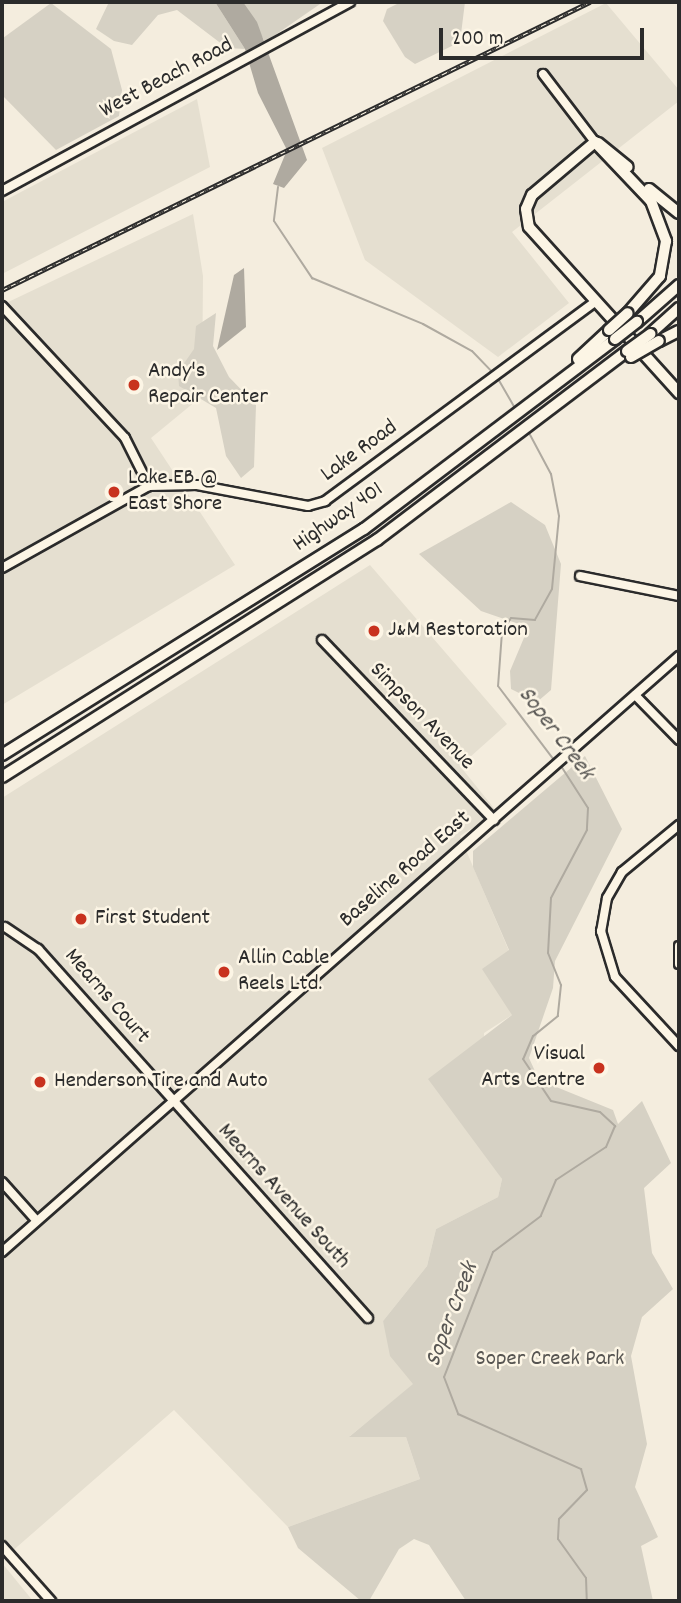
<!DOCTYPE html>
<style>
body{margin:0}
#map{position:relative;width:681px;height:1603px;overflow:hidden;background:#f4edde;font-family:Dekko,sans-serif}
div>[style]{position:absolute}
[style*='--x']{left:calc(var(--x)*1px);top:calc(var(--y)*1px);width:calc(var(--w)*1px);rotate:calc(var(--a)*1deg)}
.built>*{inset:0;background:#e5dfd0}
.green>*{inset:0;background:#d6d1c4}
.water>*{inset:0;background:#afaaa0}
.stream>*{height:2px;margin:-1px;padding:0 1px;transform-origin:1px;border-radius:1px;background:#afaaa0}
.roads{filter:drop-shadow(2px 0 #2b2b2b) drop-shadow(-2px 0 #2b2b2b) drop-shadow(0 2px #2b2b2b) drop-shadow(0 -2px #2b2b2b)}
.minor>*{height:8px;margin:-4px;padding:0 4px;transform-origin:4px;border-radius:4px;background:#fcf5e5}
.major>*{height:10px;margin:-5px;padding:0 5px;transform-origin:5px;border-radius:5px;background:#fcf5e5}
.highway>*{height:10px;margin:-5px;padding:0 5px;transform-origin:5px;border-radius:5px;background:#fcf5e5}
.rail>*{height:4.5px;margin-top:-2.25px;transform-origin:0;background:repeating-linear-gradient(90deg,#fcf5e5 0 5px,#2b2b2b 0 10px);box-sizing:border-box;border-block:2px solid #2b2b2b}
.bridges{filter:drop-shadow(2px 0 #2b2b2b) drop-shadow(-2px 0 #2b2b2b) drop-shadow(0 2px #2b2b2b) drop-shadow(0 -2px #2b2b2b)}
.highway-bridge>*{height:10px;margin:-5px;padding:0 5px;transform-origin:5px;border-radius:5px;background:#fcf5e5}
.dots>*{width:19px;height:19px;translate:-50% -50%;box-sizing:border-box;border:4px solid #fcf5e5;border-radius:50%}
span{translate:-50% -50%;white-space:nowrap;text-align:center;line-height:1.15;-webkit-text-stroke:5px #fcf5e5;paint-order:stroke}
.street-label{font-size:23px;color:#2b2b2b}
.poi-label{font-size:23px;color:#2b2b2b}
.left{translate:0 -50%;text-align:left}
.right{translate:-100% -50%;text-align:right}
.park-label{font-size:23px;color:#565451}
.water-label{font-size:24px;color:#595754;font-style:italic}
.frame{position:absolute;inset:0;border:4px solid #2b2b2b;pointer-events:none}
.scale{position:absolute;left:439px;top:28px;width:205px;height:32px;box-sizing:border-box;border:4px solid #2b2b2b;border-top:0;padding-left:9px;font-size:21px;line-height:24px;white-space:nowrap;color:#2b2b2b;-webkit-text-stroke:5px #fcf5e5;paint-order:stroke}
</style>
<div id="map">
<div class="built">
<i style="clip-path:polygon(606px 3px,679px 90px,679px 101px,512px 232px,569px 303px,498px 357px,365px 260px,322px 148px)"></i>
<i style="clip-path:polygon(197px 99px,210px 167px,2px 274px,2px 202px)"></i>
<i style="clip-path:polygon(193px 214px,203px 276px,202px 396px,151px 438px,235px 565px,2px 705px,2px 305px)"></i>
<i style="clip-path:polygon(370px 565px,507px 724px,460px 766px,497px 812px,460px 836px,509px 951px,512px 1015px,484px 1033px,486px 1153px,502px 1179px,498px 1197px,436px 1229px,427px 1266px,383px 1321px,414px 1384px,350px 1436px,406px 1437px,420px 1479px,288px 1527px,174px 1410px,2px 1560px,2px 798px)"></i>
<i style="clip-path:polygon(2px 1563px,33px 1601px,2px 1601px)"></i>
</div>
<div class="green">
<i style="clip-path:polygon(109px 2px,215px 2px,245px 49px,227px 48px,177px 10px,158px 15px,132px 45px,114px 41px,96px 29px)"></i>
<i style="clip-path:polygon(243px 2px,323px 2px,265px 42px)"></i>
<i style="clip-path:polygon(401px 2px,465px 2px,460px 42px,415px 64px,405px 57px,383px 21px,387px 9px)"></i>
<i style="clip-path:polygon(51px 3px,111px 49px,122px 90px,119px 116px,56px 150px,2px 95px,3px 38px)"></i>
<i style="clip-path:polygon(216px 313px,213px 346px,229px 377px,256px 405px,254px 467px,241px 478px,226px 456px,216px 408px,179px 386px,178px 372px,194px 349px,196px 326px)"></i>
<i style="clip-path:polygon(511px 502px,545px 525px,561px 564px,551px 690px,537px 702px,511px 689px,510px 671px,526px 633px,522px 625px,481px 611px,419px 554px)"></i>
<i style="clip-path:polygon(585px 756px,622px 829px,555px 961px,553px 988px,529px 1058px,539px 1080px,613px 1110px,618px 1124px,642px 1101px,671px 1163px,644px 1188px,652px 1253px,673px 1289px,642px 1317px,631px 1356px,647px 1444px,635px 1487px,658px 1537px,641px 1546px,653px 1601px,466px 1601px,429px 1545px,414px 1539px,399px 1549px,369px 1601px,361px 1601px,298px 1548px,288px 1527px,420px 1479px,406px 1437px,349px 1437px,413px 1384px,390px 1356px,383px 1321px,427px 1266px,436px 1229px,498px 1197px,502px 1179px,428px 1079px,512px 1015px,482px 969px,509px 950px,473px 867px,473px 851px)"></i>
</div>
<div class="water">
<i style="clip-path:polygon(215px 2px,243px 2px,257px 22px,307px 160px,284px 188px,273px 184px,287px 150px,258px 93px,245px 49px)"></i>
<i style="clip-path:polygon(244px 268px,246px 327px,217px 350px,234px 275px)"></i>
</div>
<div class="stream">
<i style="--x:278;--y:187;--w:34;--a:97"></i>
<i style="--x:274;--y:221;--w:69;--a:56.3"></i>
<i style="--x:312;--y:278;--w:120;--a:22.5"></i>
<i style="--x:423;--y:324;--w:56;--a:28.9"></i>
<i style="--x:472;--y:351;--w:30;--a:46"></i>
<i style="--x:497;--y:377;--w:36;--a:60"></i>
<i style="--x:528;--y:431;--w:49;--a:61.9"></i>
<i style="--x:551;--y:474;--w:43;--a:79.2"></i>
<i style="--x:559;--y:516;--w:73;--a:95.5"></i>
<i style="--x:552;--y:589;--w:35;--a:119"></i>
<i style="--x:535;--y:620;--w:24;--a:-175"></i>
<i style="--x:511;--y:618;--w:17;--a:123"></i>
<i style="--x:502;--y:632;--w:54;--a:94.2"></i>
<i style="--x:498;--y:686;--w:93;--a:52.9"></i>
<i style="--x:561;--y:766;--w:50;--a:57.3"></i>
<i style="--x:588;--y:808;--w:22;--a:93"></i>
<i style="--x:587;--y:830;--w:77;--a:117.9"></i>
<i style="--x:551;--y:898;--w:55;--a:93.1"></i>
<i style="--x:548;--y:953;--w:35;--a:68"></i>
<i style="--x:561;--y:985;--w:31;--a:96"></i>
<i style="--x:558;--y:1016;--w:32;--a:141"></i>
<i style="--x:533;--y:1036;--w:25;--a:113"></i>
<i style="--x:523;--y:1059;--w:50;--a:56.3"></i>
<i style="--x:551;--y:1101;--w:50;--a:12.7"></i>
<i style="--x:600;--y:1112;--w:21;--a:43"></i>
<i style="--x:615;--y:1126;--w:23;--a:113"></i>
<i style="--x:606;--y:1147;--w:60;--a:146.6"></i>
<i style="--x:556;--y:1180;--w:39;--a:113"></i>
<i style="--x:541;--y:1216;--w:60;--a:143.1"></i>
<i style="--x:493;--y:1252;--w:134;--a:111.4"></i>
<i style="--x:444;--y:1377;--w:40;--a:69"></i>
<i style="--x:458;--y:1414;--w:135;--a:24.1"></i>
<i style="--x:581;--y:1469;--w:22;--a:74"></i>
<i style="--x:587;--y:1490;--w:40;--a:134"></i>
<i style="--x:559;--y:1519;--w:20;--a:93"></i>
<i style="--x:558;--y:1539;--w:48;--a:54.3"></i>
<i style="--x:586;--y:1578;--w:23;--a:88"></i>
</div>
<div class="roads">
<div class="minor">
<i style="--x:543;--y:74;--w:86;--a:52.6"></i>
<i style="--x:2;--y:191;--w:396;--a:-28.5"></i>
<i style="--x:2;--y:306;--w:180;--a:47"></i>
<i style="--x:125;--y:438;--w:54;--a:63.4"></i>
<i style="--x:2;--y:568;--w:168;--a:-29.2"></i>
<i style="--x:149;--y:486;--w:48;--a:-1.2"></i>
<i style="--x:197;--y:485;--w:113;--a:10.7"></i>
<i style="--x:308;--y:506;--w:18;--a:-16"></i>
<i style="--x:325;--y:501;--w:335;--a:-36.4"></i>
<i style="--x:580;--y:576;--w:101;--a:11.4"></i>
<i style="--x:322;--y:640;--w:249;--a:46.3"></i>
<i style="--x:635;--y:695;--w:63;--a:45.6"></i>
<i style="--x:679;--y:825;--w:74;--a:140.5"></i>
<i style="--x:622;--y:872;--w:30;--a:120"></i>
<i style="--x:607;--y:898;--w:34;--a:100"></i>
<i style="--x:601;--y:931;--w:48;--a:73.1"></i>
<i style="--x:615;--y:977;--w:94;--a:47.2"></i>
<i style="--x:5;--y:927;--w:40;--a:34"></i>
<i style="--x:38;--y:949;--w:495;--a:48.2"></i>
<i style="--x:679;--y:946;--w:18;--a:90"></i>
<i style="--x:2;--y:1182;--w:52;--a:48.1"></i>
<i style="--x:2;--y:1252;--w:902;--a:-41.36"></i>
<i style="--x:2;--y:1546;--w:74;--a:48.3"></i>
</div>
<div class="major">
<i style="--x:595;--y:142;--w:82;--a:139.9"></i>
<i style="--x:532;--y:195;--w:15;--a:113"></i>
<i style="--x:526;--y:209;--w:18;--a:81"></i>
<i style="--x:529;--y:227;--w:224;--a:47.9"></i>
</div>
<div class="highway">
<i style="--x:595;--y:142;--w:81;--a:46.5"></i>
<i style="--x:651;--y:201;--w:43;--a:69.4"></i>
<i style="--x:666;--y:241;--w:36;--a:100"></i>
<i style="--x:660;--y:276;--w:49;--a:130.9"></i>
<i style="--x:598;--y:143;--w:38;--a:39"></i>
<i style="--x:649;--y:189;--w:38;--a:39"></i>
<i style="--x:637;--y:322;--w:56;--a:-41.4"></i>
<i style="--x:650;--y:334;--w:39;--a:-42"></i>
<i style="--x:659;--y:341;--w:22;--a:-27"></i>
<i style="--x:578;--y:359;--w:42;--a:-43.1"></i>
<i style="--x:2;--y:755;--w:427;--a:-32"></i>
<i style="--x:364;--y:529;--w:315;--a:-37.1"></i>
<i style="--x:2;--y:777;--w:444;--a:-32.3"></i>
<i style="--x:377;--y:540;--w:313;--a:-37.1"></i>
</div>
</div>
<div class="rail">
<i style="--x:2;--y:290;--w:655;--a:-26.1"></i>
</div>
<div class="bridges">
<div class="highway-bridge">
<i style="--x:609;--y:330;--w:25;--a:-42"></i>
<i style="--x:615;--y:339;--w:28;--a:-38"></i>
<i style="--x:627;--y:351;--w:29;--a:-36"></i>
<i style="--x:631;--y:357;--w:32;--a:-30"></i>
</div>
</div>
<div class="dots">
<i style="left:134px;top:385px;background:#c8321e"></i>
<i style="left:114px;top:492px;background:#c8321e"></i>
<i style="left:374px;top:631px;background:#c8321e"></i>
<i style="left:81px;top:919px;background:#c8321e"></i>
<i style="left:224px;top:972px;background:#c8321e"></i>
<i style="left:599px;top:1068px;background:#c8321e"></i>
<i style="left:40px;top:1082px;background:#c8321e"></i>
</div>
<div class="street-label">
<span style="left:167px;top:79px;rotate:-28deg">West Beach Road</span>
<span style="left:360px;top:452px;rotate:-36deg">Lake Road</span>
<span style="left:339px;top:518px;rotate:-35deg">Highway 401</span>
<span style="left:421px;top:717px;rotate:46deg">Simpson Avenue</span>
<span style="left:406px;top:870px;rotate:-41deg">Baseline Road East</span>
<span style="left:106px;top:997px;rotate:49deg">Mearns Court</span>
<span style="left:283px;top:1197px;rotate:48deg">Mearns Avenue South</span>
</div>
<div class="poi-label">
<span class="left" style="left:148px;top:385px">Andy's<br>Repair Center</span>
<span class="left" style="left:128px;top:492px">Lake EB @<br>East Shore</span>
<span class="left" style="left:388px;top:631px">J&amp;M Restoration</span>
<span class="left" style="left:95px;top:919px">First Student</span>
<span class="left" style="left:238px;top:972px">Allin Cable<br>Reels Ltd.</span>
<span class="right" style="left:585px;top:1068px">Visual<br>Arts Centre</span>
<span class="left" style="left:54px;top:1082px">Henderson Tire and Auto</span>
</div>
<div class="park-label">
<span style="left:550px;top:1360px">Soper Creek Park</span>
</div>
<div class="water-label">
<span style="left:555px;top:734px;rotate:53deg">Soper Creek</span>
<span style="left:453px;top:1315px;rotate:-69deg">Soper Creek</span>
</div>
<div class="frame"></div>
<div class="scale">200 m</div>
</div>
